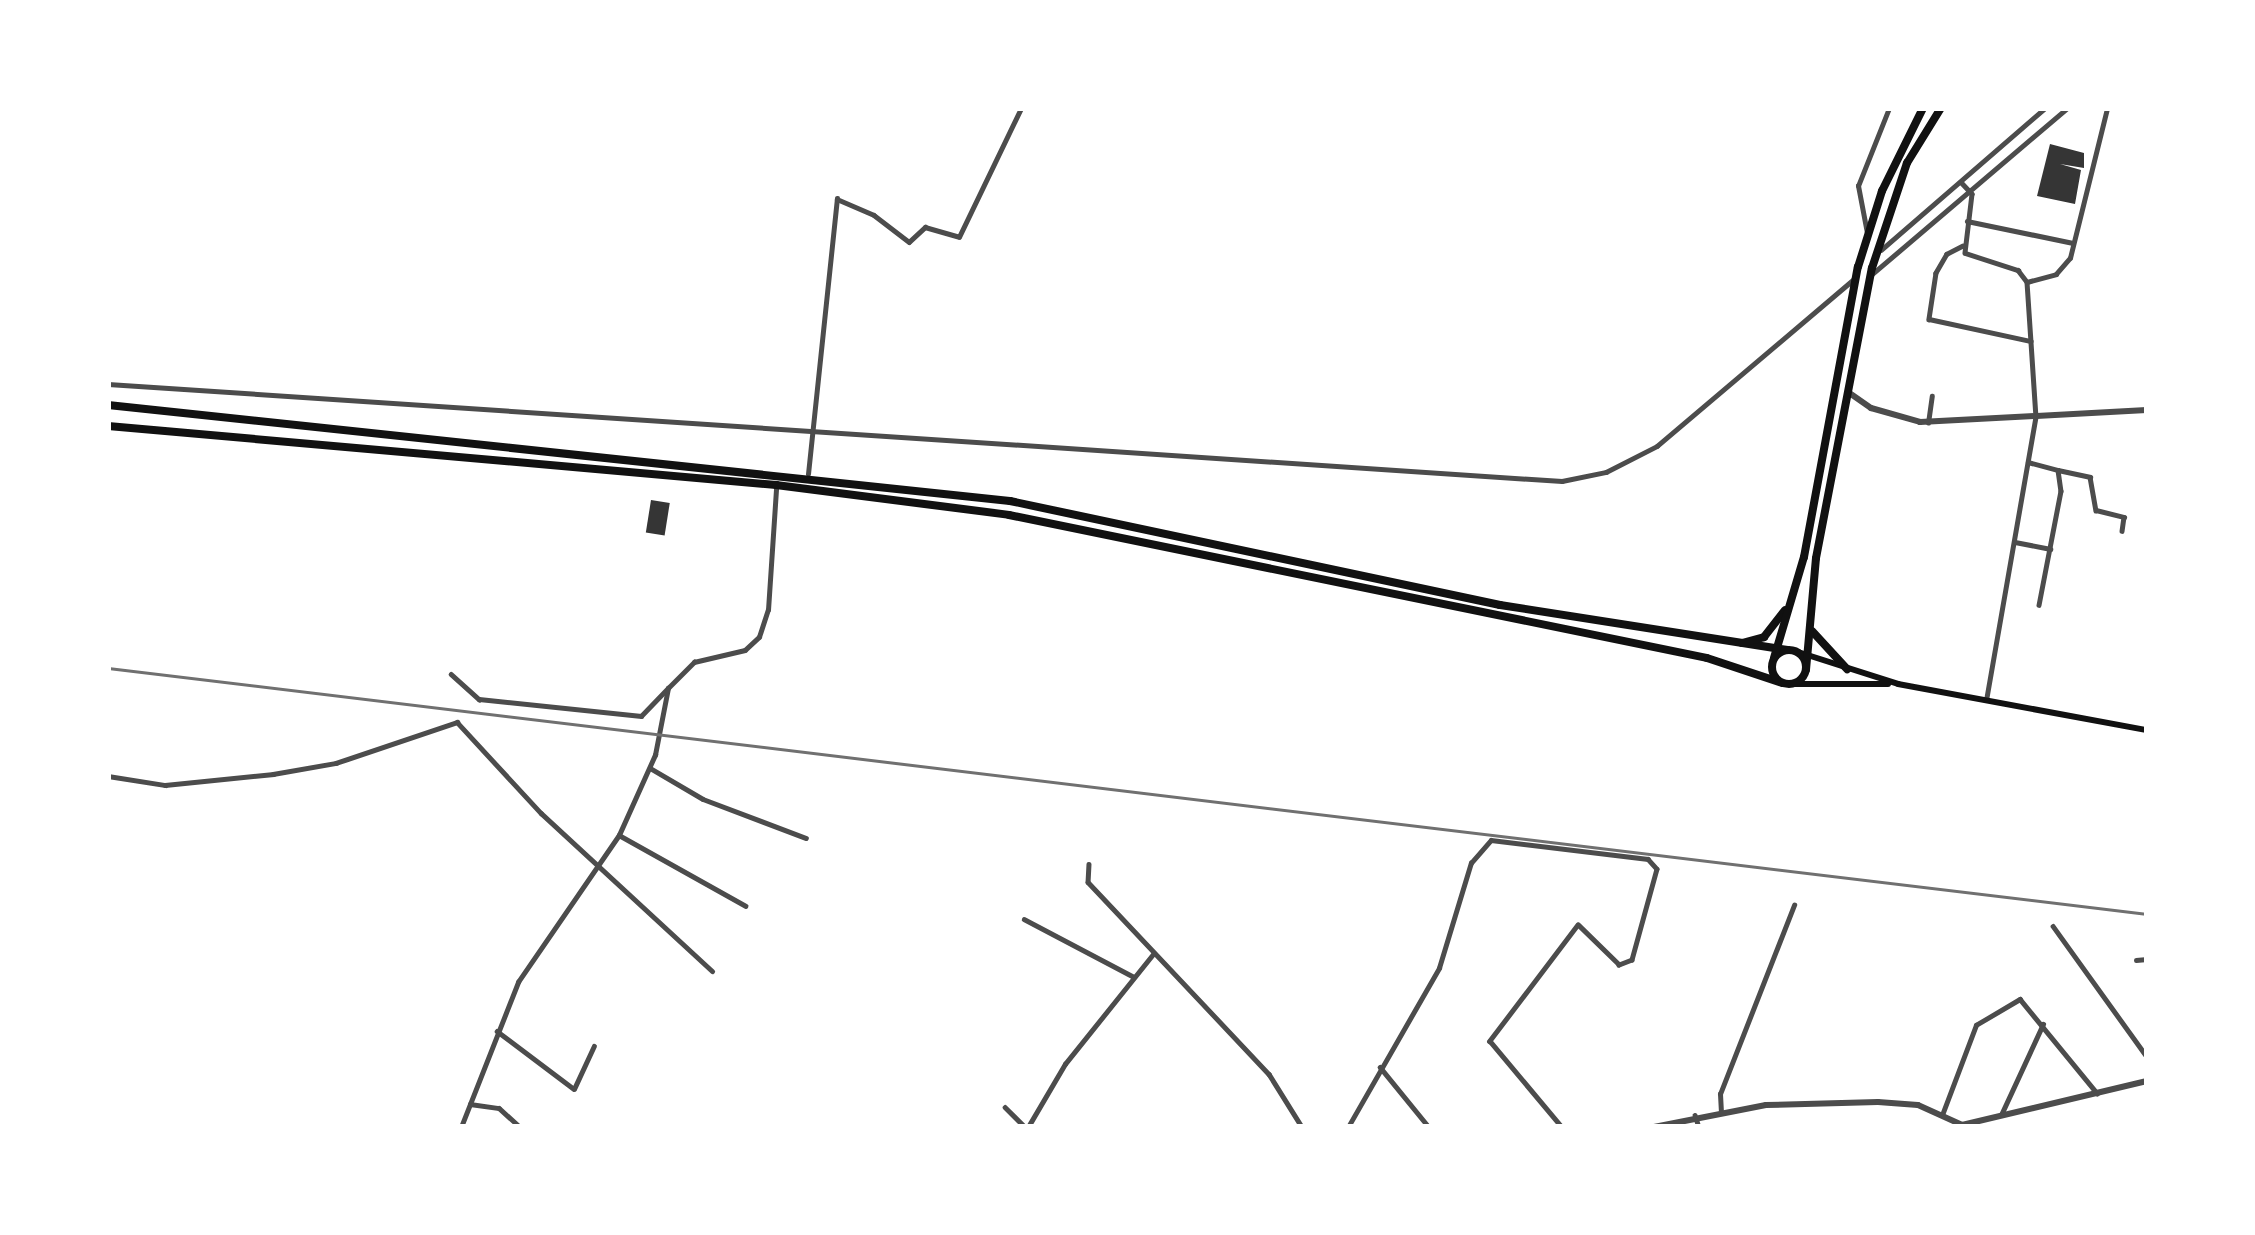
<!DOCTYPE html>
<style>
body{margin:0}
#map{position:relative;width:2255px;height:1235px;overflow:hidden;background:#fff;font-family:Roboto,sans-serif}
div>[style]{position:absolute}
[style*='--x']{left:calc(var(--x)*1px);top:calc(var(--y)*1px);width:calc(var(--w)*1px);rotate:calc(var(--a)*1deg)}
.building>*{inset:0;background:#353535;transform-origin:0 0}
.minor>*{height:4.5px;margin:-2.25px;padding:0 2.25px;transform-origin:2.25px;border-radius:2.25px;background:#4c4c4c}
.tertiary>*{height:6px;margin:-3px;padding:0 3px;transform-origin:3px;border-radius:3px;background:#4c4c4c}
.secondary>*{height:6px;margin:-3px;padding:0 3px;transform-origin:3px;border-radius:3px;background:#111}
.trunk>*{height:8px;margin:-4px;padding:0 4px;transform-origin:4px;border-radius:4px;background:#111}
.trunk>.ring{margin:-4px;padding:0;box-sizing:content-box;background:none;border:8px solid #111;border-radius:50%}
.rail>*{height:3px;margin:-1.5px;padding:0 1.5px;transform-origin:1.5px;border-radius:1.5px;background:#707070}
span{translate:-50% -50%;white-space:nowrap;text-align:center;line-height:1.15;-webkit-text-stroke:12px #fff;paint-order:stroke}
.frame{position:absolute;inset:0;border:111px solid #fff;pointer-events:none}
</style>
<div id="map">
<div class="building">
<i style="clip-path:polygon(2050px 144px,2084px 153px,2084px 168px,2060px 164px,2081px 170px,2075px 204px,2037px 196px)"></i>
<i style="left:651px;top:500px;width:19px;height:33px;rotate:9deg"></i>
</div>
<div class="minor">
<i style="--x:1961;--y:182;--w:16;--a:47"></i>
<i style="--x:1972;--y:194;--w:59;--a:96.8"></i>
<i style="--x:1965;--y:253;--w:56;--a:17.8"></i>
<i style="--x:2018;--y:270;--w:15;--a:53"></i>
<i style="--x:2027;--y:282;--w:135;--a:86.2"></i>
<i style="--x:2036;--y:417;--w:286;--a:99.9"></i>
<i style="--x:1967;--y:221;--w:108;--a:11.7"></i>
<i style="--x:1867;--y:233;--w:48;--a:-100.8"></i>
<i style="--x:1858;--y:186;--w:84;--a:-68.3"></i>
<i style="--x:1963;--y:246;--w:18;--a:153"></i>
<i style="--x:1947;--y:254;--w:22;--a:120"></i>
<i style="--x:1936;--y:273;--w:47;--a:98.7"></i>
<i style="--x:1929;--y:319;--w:104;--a:12.2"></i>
<i style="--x:1881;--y:250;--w:217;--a:-40.9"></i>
<i style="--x:1871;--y:275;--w:257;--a:-40.4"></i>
<i style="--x:2027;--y:282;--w:30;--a:-15"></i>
<i style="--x:2056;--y:274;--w:21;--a:-49"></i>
<i style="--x:2070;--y:258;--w:154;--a:-76.1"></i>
<i style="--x:108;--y:384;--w:1457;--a:3.82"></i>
<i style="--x:1562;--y:481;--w:45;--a:-11.6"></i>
<i style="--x:1606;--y:472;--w:57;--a:-27"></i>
<i style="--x:1657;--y:446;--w:258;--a:-40.3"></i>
<i style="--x:1928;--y:423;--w:27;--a:-82"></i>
<i style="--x:2028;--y:462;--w:31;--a:15"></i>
<i style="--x:2058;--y:470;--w:21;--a:82"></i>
<i style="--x:2061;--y:491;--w:116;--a:100.9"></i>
<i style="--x:2058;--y:470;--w:33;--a:12"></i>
<i style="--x:2090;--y:477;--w:34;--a:80"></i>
<i style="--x:2096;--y:510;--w:29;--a:14"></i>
<i style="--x:2124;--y:517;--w:14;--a:98"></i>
<i style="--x:808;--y:474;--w:277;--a:-84"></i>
<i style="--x:837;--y:199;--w:40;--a:23.4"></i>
<i style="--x:874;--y:215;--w:44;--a:37.6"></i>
<i style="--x:909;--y:242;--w:22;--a:-43"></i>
<i style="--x:925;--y:227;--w:35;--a:16"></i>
<i style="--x:959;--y:237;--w:143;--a:-64.3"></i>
<i style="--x:2015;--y:542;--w:36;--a:11"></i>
<i style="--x:451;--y:674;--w:38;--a:42"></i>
<i style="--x:479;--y:699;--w:163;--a:6"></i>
<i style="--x:641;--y:716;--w:39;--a:-46"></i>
<i style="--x:650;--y:768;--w:61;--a:30.3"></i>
<i style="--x:703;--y:799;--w:110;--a:20.7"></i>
<i style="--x:108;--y:776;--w:58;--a:9"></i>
<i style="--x:165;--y:785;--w:109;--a:-5.8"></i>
<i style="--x:273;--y:774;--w:64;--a:-9.9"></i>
<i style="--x:336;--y:763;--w:128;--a:-18.7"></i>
<i style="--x:457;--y:722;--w:124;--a:47.3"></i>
<i style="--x:541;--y:813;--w:233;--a:42.7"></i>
<i style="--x:619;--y:835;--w:145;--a:29.2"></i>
<i style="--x:1089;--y:864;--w:18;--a:93"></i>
<i style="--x:1088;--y:882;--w:264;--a:46.7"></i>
<i style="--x:1269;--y:1074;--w:62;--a:58.1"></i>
<i style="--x:1024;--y:919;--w:124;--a:27.8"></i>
<i style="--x:2053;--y:926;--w:161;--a:54.3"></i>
<i style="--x:2136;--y:960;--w:11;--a:-5"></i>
<i style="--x:497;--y:1031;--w:96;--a:37"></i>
<i style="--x:574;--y:1089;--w:47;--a:-65.1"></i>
<i style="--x:1380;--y:1067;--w:77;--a:50.8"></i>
<i style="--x:470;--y:1104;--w:29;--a:8"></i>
<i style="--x:499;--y:1108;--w:28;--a:42"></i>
<i style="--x:1005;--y:1107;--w:28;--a:45"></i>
<i style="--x:1721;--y:1113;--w:19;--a:-93"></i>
<i style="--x:1720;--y:1094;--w:203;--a:-68.6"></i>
<i style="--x:1695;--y:1115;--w:13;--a:72"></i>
<i style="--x:1942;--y:1115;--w:96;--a:-69.3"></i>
<i style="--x:1976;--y:1025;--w:51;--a:-30.6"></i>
<i style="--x:2020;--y:999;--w:122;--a:50.7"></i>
<i style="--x:2001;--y:1115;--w:100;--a:-65.2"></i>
<i style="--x:461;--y:1127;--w:156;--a:-68.5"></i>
<i style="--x:518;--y:982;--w:178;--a:-55.5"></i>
<i style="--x:619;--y:835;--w:88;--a:-65.8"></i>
<i style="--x:655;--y:755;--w:68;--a:-79"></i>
<i style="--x:668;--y:688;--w:37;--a:-45"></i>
<i style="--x:694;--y:662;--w:52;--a:-13.2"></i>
<i style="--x:745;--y:650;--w:19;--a:-43"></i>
<i style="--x:759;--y:637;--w:28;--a:-72"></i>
<i style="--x:768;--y:610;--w:122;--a:-86.2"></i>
<i style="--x:1028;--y:1127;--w:73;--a:-59.6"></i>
<i style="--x:1065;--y:1064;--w:141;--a:-51.3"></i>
<i style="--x:1348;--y:1127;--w:183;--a:-60.2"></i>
<i style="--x:1439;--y:968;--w:110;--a:-73.1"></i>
<i style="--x:1471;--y:863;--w:30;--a:-49"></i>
<i style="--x:1491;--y:840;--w:158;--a:6.9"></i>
<i style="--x:1648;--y:859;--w:13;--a:48"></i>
<i style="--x:1657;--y:869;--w:94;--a:105.4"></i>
<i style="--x:1632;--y:960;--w:14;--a:159"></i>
<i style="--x:1619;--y:965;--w:57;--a:-135.7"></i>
<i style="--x:1578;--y:925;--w:146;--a:127.2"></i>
<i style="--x:1490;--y:1041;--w:112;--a:50.1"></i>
</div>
<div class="tertiary">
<i style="--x:1848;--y:392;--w:28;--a:35"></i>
<i style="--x:1871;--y:408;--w:51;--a:15.9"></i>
<i style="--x:1920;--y:422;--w:227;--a:-3"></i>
<i style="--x:1962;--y:1125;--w:190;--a:-13.4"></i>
<i style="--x:1654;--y:1127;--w:114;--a:-11.1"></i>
<i style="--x:1766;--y:1105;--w:112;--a:-1.5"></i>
<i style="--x:1878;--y:1102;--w:40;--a:4.3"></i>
<i style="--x:1918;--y:1105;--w:48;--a:24.4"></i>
</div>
<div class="secondary">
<i style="--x:1798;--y:652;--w:105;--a:17.7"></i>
<i style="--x:1898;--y:684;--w:253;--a:10.5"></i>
<i style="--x:1792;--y:684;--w:96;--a:0"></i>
</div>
<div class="trunk">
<i style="--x:108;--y:405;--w:907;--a:6.08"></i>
<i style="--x:1010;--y:501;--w:501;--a:11.98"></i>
<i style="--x:1500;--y:605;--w:291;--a:8.9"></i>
<i style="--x:108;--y:426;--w:671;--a:5.05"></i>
<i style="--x:776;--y:485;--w:235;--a:7.3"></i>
<i style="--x:1009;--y:515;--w:712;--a:11.58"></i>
<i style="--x:1707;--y:658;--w:79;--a:18.4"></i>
<i style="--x:1812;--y:631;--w:52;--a:47.4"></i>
<i style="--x:1742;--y:643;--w:23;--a:-15"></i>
<i style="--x:1764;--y:637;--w:34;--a:-52"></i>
<i class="ring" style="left:1772px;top:650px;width:26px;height:26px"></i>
<i style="--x:1774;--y:658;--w:105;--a:-73.5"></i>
<i style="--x:1804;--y:557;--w:295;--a:-79.5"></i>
<i style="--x:1858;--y:267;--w:80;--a:-72.5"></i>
<i style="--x:1882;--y:191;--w:93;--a:-63.7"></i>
<i style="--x:1806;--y:670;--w:112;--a:-84.9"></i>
<i style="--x:1816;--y:558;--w:295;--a:-79.1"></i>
<i style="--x:1872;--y:268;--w:111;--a:-71.6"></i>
<i style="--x:1907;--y:163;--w:65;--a:-58.3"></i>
</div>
<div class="rail">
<i style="--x:108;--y:668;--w:2054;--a:6.88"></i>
</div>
<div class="frame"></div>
</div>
